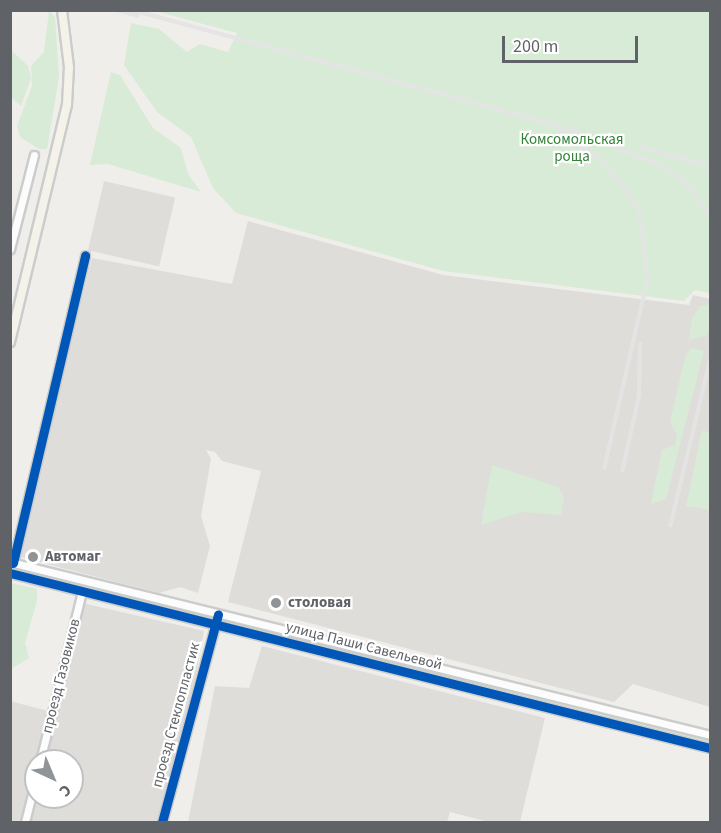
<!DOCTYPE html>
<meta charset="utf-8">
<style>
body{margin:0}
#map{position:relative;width:721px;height:833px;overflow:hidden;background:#efeeea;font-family:"Source Sans 3",sans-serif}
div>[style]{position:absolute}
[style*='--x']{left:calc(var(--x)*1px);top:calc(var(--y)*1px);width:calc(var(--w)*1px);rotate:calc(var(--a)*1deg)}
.industrial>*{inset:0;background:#dfddda;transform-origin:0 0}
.green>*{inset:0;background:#d8ebd6;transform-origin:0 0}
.roads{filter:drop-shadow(2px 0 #cbcccc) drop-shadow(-2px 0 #cbcccc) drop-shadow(0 2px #cbcccc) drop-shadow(0 -2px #cbcccc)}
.minor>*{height:7px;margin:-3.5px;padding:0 3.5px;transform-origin:3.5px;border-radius:3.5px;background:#fdfcfc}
.major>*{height:8px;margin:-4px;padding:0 4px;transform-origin:4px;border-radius:4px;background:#f4f2e9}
.rail>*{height:4px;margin-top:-2px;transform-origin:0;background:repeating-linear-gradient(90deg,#fff 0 4.5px,#e4e4e4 0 9px);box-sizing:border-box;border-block:2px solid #e4e4e4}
.cycleway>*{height:9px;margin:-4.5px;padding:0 4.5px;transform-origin:4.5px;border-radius:4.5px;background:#0057b8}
.dots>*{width:16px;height:16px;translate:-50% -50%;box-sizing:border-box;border:3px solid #fff;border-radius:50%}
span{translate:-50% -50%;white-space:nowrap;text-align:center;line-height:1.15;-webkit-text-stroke:4.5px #fff;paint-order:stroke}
.park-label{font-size:15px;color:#348238}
.poi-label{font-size:15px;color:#5f6368;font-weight:700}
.left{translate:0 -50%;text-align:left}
.street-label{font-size:15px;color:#5f6368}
.frame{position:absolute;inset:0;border:12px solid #5f6368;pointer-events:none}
.north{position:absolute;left:24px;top:749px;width:60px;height:60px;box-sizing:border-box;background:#fff;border:2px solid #bfc1c3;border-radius:50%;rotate:136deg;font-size:16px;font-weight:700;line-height:24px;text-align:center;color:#5f6368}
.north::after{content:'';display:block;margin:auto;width:21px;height:27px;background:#919496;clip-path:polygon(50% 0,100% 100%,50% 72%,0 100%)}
.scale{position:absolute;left:502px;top:36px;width:136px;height:27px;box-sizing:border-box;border:3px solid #5f6368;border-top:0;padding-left:8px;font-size:18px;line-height:21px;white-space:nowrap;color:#5f6368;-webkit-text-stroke:4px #fff;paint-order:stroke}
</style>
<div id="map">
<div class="industrial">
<i style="left:104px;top:181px;width:73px;height:71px;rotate:13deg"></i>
<i style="clip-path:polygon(248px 221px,443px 275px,689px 305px,693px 295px,710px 299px,710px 707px,633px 684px,614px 702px,228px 602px,261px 471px,222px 461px,215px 452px,206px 450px,211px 459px,201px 516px,210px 546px,198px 593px,180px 587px,159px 593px,16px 556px,92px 258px,232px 284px)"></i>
<i style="clip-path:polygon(evenodd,82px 603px,204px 631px,188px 718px,160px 822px,11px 822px,10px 701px,52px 712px,82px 603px,36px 761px,72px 761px,72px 797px,36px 797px,36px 761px)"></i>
<i style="clip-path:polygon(262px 646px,545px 718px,520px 822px,489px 822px,450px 812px,447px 822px,188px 822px,215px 686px,249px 688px)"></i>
</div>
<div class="green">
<i style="clip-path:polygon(49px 11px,55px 17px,59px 77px,47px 149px,39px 149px,20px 137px,17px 126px,32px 86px,31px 66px,44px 52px)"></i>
<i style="clip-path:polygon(155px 11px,710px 11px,710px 293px,695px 290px,684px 301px,443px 271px,236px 213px,213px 188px,191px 137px,157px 112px,124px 65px,131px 23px,159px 29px,187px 52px,200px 44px,228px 52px,237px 33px)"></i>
<i style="clip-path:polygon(12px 51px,28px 66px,31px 78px,21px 106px,11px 97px)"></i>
<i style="clip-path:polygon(111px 72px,120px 75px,153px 128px,181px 148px,188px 174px,201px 192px,108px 164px,90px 165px)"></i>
<i style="clip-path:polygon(710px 304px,710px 328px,706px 336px,689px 340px,692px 318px,700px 306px)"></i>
<i style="clip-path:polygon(691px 348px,704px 351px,666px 499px,651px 504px,662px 450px,675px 445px,677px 435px,670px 422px,685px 357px)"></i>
<i style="clip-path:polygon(702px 430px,710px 433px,710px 510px,686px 506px)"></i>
<i style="clip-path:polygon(492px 465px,558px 487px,564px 497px,561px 515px,521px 512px,481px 525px)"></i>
<i style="clip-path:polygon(10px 565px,195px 611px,196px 612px,194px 615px,33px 575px,11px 570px)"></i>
<i style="clip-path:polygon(11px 583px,37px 589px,37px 601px,25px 643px,29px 658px,11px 669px)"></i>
<i style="clip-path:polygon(225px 618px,352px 650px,418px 667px,414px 670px,231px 625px,224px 623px)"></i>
<i style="clip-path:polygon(428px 669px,495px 686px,495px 689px,426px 673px)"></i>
<i style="left:609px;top:715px;width:104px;height:4px;rotate:14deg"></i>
</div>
<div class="roads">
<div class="minor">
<i style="--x:10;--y:249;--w:97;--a:-75.7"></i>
<i style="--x:10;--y:562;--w:721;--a:13.88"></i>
<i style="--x:13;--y:563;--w:316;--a:-76.8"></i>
<i style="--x:10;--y:573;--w:722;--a:14.04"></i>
<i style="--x:40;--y:761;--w:175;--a:-76.1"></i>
<i style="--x:25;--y:822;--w:45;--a:-76"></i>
<i style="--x:162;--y:822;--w:215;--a:-74.9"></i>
</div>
<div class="major">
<i style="--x:10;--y:342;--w:244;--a:-76.5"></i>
<i style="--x:67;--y:105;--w:38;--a:-87"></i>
<i style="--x:69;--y:67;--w:57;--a:-97"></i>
</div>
</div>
<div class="rail">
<i style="--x:117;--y:10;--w:23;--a:15"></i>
<i style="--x:132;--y:10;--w:437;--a:15.2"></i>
<i style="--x:554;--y:125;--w:64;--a:36.7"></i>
<i style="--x:605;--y:163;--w:57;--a:53.5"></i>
<i style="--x:639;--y:209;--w:69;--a:82.5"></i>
<i style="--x:648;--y:277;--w:197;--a:102.9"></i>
<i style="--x:563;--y:126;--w:110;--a:21.9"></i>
<i style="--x:665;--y:167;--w:33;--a:40"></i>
<i style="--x:690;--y:188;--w:35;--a:55"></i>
<i style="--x:640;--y:147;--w:73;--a:15.2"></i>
<i style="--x:622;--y:472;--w:78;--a:-77.4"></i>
<i style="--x:639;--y:396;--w:54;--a:-88.9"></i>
<i style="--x:670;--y:527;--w:172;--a:-76.5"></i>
</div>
<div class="cycleway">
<i style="--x:13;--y:563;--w:316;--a:-76.8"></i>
<i style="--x:10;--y:573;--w:722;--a:14.04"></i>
<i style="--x:162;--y:822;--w:215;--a:-74.9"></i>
</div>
<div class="dots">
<i style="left:33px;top:557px;background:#919496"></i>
<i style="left:276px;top:603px;background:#919496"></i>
</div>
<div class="park-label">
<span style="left:572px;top:148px">Комсомольская<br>роща</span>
</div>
<div class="poi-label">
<span class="left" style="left:45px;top:557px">Автомаг</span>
<span class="left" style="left:288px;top:603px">столовая</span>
</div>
<div class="street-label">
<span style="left:364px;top:646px;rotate:14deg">улица Паши Савельевой</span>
<span style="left:61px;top:676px;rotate:-76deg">проезд Газовиков</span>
<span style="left:176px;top:715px;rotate:-75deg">проезд Стеклопластик</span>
</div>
<div class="frame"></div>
<div class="north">С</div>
<div class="scale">200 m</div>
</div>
